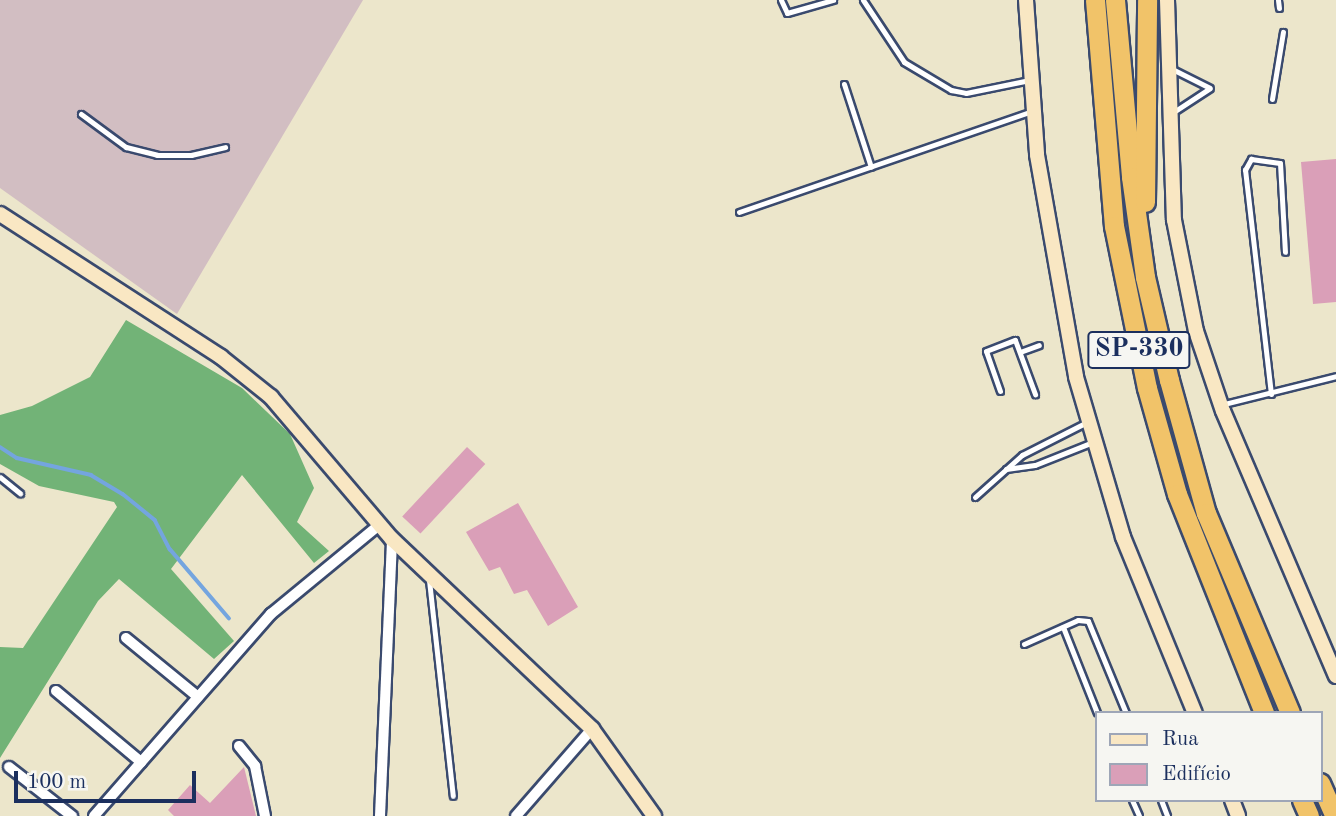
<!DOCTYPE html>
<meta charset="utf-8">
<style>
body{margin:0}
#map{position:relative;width:1336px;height:816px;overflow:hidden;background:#ece6cb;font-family:"Old Standard TT",serif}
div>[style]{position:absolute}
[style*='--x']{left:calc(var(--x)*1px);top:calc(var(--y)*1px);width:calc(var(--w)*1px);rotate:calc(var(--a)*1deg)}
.industrial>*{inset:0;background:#d2bec2}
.forest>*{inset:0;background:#72b377}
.stream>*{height:3.5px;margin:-1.75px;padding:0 1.75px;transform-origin:1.75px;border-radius:1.75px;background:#74a5df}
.building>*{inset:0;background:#da9fb8;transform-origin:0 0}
.roads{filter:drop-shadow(2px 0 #3a4a6e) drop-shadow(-2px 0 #3a4a6e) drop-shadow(0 2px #3a4a6e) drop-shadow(0 -2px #3a4a6e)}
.lane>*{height:5px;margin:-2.5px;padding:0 2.5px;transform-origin:2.5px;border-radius:2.5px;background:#fff}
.street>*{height:10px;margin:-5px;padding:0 5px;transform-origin:5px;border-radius:5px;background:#fff}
.secondary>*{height:14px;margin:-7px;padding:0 7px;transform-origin:7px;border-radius:7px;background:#f9e7c3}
.highway>*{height:19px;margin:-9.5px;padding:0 9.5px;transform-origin:9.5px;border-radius:9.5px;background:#f1c369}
span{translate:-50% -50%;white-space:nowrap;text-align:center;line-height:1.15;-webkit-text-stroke:5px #f6f6f2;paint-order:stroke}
.shield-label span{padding:2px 5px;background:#f6f6f2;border:2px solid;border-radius:5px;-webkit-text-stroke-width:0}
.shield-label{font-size:26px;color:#1b2f5e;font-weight:700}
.legend{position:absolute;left:1095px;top:711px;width:228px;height:91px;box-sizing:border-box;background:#f6f6f2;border:2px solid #9ea6b7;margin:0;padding:9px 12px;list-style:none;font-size:21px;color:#1b2f5e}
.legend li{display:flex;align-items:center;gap:14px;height:35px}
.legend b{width:35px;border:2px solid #9ea6b7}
.scale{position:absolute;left:14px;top:771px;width:182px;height:32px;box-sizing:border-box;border:4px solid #1b2f5e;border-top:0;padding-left:9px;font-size:21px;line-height:24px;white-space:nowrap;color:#1b2f5e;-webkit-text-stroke:5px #f6f6f2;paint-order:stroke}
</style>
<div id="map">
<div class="industrial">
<i style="clip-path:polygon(0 0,363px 0,177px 314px,0 188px)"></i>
</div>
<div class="forest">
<i style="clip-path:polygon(126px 320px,242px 388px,290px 434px,314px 488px,297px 522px,329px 551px,314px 563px,242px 475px,171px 569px,234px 641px,214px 659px,119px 579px,98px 601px,0 758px,0 647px,23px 648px,117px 507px,114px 502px,39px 486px,0 464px,0 415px,32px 406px,90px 377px)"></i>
</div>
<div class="stream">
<i style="--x:0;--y:447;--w:20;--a:33"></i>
<i style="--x:17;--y:458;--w:76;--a:12.9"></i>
<i style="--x:91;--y:475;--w:37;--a:31"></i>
<i style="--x:123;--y:494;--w:41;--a:39.1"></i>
<i style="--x:155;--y:520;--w:33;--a:63"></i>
<i style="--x:170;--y:549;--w:91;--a:49.5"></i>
</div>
<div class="building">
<i style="clip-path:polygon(1336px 159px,1336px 302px,1313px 304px,1301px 162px)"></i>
<i style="left:467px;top:447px;width:25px;height:95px;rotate:43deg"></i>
<i style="clip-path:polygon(518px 503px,578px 607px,548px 626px,527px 590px,514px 594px,500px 567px,489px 571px,466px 532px)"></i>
<i style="clip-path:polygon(244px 767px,256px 816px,174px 816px,168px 810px,190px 785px,210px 803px)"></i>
</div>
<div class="roads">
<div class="lane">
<i style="--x:781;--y:0;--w:14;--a:65"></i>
<i style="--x:787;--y:13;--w:48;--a:-15.8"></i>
<i style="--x:863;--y:0;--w:74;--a:56.5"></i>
<i style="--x:904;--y:62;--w:55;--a:30.8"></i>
<i style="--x:951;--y:90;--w:15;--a:11"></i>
<i style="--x:966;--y:93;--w:65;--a:-11.5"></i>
<i style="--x:1278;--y:0;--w:8;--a:83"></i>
<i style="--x:1172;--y:69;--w:42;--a:26.6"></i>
<i style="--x:844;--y:84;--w:87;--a:72"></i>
<i style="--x:1272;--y:99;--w:68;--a:-80.7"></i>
<i style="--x:1172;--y:113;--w:45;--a:-33.3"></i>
<i style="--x:81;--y:114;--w:56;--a:36.3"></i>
<i style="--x:126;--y:147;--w:32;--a:14"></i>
<i style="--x:157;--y:155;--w:34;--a:0"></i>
<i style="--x:191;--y:155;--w:35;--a:-13"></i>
<i style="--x:739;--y:212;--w:311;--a:-19"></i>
<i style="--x:1020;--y:352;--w:20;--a:-20"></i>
<i style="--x:1000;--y:391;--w:42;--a:-109.3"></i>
<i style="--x:986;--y:351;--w:31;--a:-21"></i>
<i style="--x:1015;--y:340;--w:58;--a:69.7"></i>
<i style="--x:1271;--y:394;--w:226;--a:-96.6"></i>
<i style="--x:1245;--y:170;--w:13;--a:-61"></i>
<i style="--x:1251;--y:159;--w:29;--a:8"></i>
<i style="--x:1280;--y:163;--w:89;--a:86.8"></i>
<i style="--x:1224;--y:404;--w:115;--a:-14"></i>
<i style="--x:1006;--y:469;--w:29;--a:-8"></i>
<i style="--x:1035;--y:465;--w:62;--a:-21.6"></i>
<i style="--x:0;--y:477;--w:26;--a:39"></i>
<i style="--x:975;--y:497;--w:63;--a:-41.8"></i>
<i style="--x:1022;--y:455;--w:73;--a:-26.9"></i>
<i style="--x:429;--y:580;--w:217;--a:83.7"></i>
<i style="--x:1063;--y:627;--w:92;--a:68.4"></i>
<i style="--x:1024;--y:644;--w:59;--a:-24"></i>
<i style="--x:1078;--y:620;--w:10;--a:6"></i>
<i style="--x:1088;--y:621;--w:100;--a:67.6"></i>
<i style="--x:1132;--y:800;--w:17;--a:66"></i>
<i style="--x:1161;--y:800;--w:17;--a:69"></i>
</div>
<div class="street">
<i style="--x:126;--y:638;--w:93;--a:39.3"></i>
<i style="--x:56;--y:691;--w:111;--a:39.9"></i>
<i style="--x:239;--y:746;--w:26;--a:51"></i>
<i style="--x:255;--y:766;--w:51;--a:78.7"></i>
<i style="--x:9;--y:767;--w:80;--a:37.9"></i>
<i style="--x:94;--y:816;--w:269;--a:-48.8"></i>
<i style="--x:271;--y:614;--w:140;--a:-39.5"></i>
<i style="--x:380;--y:816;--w:277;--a:-87.5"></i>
<i style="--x:516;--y:816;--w:116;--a:-48.9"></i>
</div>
<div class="secondary">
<i style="--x:1026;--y:0;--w:155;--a:85.9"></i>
<i style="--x:1037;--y:155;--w:225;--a:80"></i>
<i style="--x:1076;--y:377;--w:167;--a:73.6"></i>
<i style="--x:1123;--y:537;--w:190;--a:67.8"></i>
<i style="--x:1167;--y:0;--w:220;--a:88.2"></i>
<i style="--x:1174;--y:220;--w:113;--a:78.8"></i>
<i style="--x:1196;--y:331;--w:84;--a:71.4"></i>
<i style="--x:1223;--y:411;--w:288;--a:66.9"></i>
<i style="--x:0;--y:214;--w:263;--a:32.9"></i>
<i style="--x:221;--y:357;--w:64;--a:38.7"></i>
<i style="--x:271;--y:397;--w:187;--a:49.6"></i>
<i style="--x:392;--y:539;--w:276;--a:43.5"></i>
<i style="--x:592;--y:729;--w:107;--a:54.5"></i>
<i style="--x:1232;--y:800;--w:17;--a:69"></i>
</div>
<div class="highway">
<i style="--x:1095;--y:0;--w:227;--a:85.2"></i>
<i style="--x:1114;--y:226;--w:165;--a:78.5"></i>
<i style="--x:1147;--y:388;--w:110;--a:74.2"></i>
<i style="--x:1177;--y:494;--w:236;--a:68.3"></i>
<i style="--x:1115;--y:0;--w:178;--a:84.8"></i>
<i style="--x:1131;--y:177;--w:101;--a:82"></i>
<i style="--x:1145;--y:277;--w:106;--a:76.9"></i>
<i style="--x:1169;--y:380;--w:138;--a:74.5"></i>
<i style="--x:1206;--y:513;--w:217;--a:67.2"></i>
<i style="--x:1145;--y:202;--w:202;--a:-89.4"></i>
<i style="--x:1320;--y:783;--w:36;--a:66"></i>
<i style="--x:1302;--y:800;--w:17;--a:66"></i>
</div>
</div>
<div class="shield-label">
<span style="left:1139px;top:350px">SP-330</span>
</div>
<ul class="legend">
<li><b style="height:9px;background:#f9e7c3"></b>Rua</li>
<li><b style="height:19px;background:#da9fb8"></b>Edifício</li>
</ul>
<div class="scale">100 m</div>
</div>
